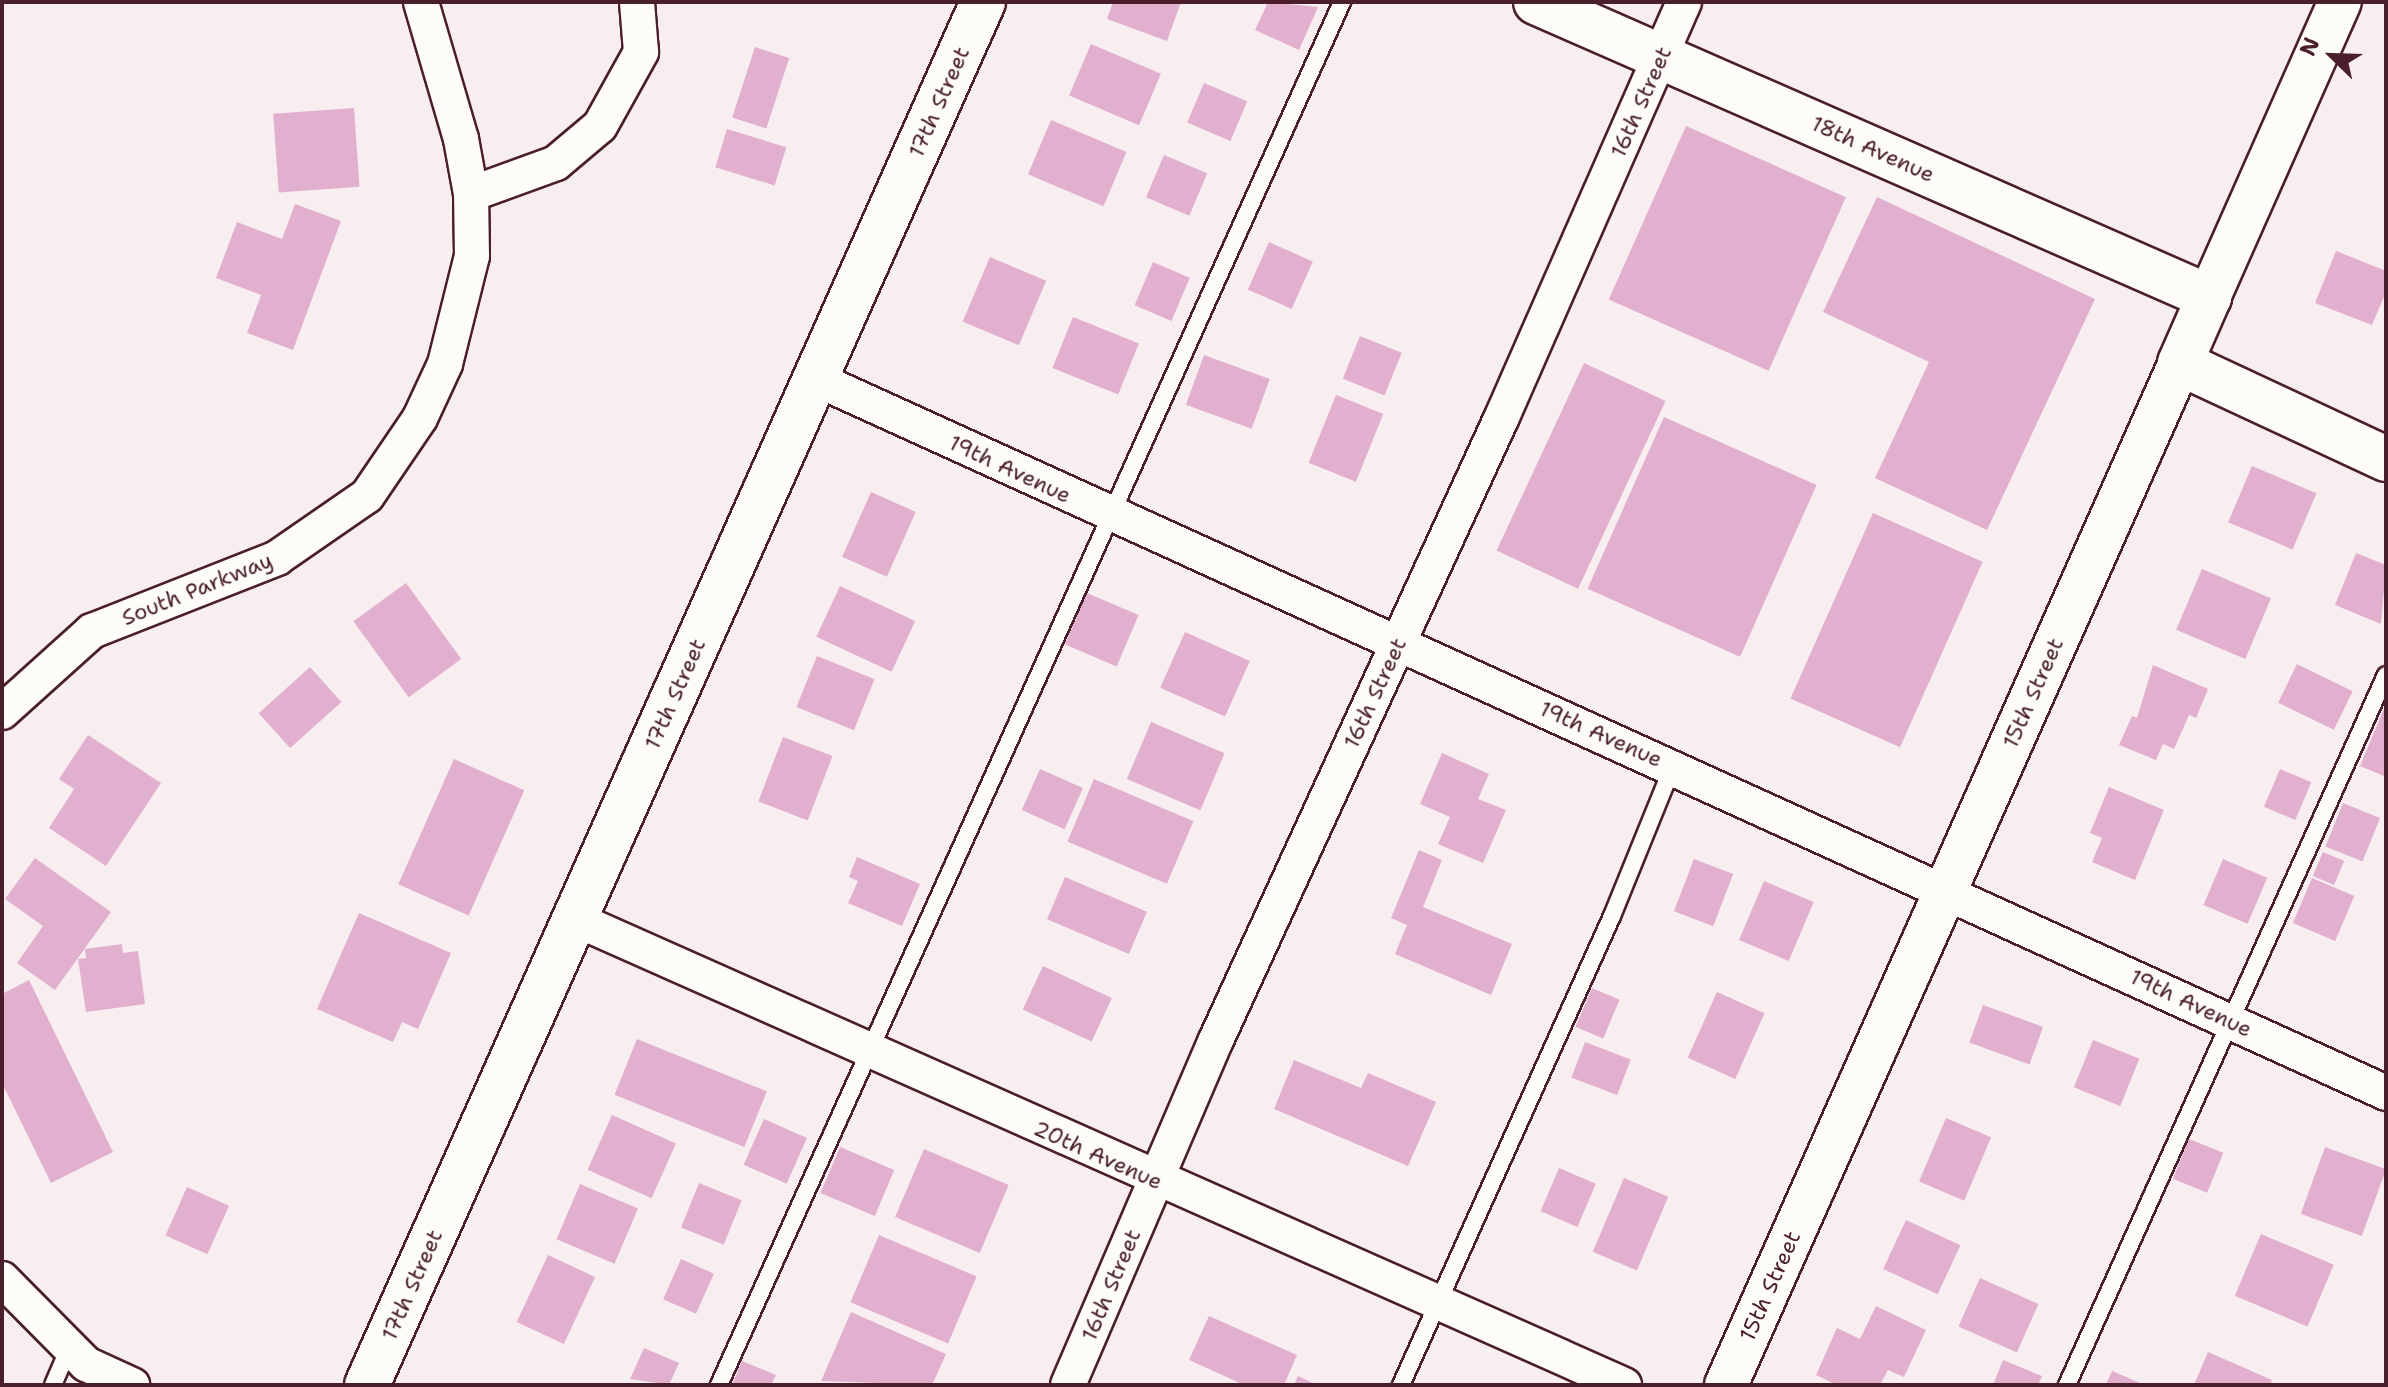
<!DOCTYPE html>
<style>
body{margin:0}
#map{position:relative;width:2388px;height:1387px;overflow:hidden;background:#f8edef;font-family:"Shantell Sans",sans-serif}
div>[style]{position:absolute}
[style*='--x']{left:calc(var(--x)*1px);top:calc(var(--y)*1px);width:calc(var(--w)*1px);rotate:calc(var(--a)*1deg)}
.building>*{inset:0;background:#e2b0cf;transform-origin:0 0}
.roads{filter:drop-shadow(2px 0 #4a1f2b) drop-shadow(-2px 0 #4a1f2b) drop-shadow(0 2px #4a1f2b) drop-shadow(0 -2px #4a1f2b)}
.service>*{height:16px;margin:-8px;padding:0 8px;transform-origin:8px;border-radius:8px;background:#fdfcf7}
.minor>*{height:34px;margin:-17px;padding:0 17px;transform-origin:17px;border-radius:17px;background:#fdfcf7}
.tertiary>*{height:42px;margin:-21px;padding:0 21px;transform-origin:21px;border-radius:21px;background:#fdfcf7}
.secondary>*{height:44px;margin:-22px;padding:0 22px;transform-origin:22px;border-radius:22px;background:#fdfcf7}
span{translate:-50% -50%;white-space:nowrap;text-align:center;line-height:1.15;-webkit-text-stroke:7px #fdfcf7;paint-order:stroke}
.street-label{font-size:22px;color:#4a1f2b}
.frame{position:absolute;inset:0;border:4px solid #4a1f2b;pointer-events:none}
.north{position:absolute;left:2292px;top:16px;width:80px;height:80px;-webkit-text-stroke:6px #fdfcf7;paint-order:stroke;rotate:293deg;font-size:22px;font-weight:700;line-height:32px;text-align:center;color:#4a1f2b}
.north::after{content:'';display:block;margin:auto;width:28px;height:36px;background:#4a1f2b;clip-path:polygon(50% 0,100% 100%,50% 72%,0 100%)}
</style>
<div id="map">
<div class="building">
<i style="clip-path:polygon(1113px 2px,1181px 2px,1167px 41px,1107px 19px)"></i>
<i style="clip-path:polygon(1268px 2px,1318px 7px,1299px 50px,1255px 30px)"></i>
<i style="left:1091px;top:44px;width:76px;height:56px;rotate:23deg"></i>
<i style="left:755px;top:47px;width:36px;height:74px;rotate:18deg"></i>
<i style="left:1204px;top:83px;width:47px;height:43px;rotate:23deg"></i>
<i style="left:354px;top:108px;width:79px;height:81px;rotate:86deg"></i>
<i style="left:1051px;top:120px;width:82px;height:59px;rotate:23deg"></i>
<i style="left:1686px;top:126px;width:175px;height:190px;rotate:24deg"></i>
<i style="left:727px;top:129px;width:62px;height:40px;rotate:17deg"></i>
<i style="left:1164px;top:155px;width:47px;height:46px;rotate:23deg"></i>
<i style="clip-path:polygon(1877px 197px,2095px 299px,1987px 530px,1875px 478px,1929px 362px,1823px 312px)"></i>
<i style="clip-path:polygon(295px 204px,341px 221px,293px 350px,247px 333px,261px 295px,216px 278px,237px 222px,282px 239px)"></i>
<i style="left:1269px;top:242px;width:48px;height:52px;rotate:24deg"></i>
<i style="clip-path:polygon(2336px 251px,2386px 271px,2386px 292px,2372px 325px,2315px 303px)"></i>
<i style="left:990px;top:257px;width:61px;height:70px;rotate:23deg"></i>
<i style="left:1153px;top:262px;width:40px;height:47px;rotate:23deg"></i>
<i style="left:1073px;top:317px;width:71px;height:55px;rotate:22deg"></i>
<i style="left:1360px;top:336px;width:45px;height:46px;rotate:22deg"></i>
<i style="left:1204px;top:355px;width:70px;height:53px;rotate:20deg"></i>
<i style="left:1584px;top:363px;width:90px;height:207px;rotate:25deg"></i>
<i style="left:1336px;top:395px;width:51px;height:73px;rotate:22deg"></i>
<i style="left:1664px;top:417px;width:167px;height:188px;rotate:24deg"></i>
<i style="left:2252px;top:466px;width:70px;height:61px;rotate:23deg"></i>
<i style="left:871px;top:492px;width:49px;height:71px;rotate:24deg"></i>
<i style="left:1873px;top:513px;width:120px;height:203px;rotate:24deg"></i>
<i style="clip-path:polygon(2356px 553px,2386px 565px,2381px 624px,2335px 605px)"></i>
<i style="left:2202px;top:569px;width:75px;height:66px;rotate:23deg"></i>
<i style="left:406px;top:583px;width:94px;height:65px;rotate:54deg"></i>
<i style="left:840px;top:586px;width:83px;height:56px;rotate:25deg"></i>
<i style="left:1087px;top:593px;width:56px;height:56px;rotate:23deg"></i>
<i style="left:1185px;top:632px;width:71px;height:61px;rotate:24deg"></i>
<i style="left:817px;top:656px;width:62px;height:55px;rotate:22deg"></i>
<i style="left:2297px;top:664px;width:62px;height:43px;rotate:26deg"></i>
<i style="clip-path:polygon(2153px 665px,2208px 689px,2196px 718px,2189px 715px,2174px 749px,2163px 744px,2156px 760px,2119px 745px,2132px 716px,2137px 718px)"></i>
<i style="left:310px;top:667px;width:47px;height:69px;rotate:48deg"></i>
<i style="clip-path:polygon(2386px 704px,2386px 777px,2360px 766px)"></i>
<i style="left:1151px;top:722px;width:80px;height:62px;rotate:23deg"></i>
<i style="clip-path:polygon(88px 735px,161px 783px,106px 866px,49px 828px,74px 789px,59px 779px)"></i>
<i style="left:783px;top:737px;width:53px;height:69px;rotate:21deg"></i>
<i style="clip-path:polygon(1442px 753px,1489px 774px,1478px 799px,1506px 810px,1483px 863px,1438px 844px,1450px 817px,1420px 804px)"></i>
<i style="left:454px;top:759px;width:77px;height:137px;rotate:24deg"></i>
<i style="left:1040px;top:769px;width:47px;height:45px;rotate:24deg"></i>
<i style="left:2280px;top:769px;width:34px;height:41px;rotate:23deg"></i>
<i style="left:1094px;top:779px;width:108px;height:68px;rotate:23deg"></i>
<i style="clip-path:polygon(2109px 787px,2164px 810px,2135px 880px,2092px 862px,2102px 838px,2090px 833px)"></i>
<i style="left:2343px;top:803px;width:40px;height:47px;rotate:22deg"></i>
<i style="clip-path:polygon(1419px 850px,1442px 860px,1423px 907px,1512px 944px,1491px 995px,1395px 954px,1407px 925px,1391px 918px)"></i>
<i style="left:2323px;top:852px;width:23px;height:26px;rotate:23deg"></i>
<i style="clip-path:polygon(857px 857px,920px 884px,902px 926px,848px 903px,858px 881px,849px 877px)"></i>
<i style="clip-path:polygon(35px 858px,111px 912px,55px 990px,17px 963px,43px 926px,5px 899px)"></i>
<i style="left:1694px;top:859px;width:42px;height:56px;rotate:21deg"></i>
<i style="left:2223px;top:859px;width:48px;height:50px;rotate:23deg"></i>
<i style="left:1065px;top:877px;width:89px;height:46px;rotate:23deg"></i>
<i style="left:2312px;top:878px;width:46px;height:49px;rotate:23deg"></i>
<i style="left:1764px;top:881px;width:54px;height:64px;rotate:23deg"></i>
<i style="clip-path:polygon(359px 913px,451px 953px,418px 1029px,402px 1022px,393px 1042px,317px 1009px)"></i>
<i style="clip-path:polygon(122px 944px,123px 953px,138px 951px,145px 1004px,86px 1012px,78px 959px,86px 958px,85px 949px)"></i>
<i style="left:1043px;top:966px;width:76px;height:48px;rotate:25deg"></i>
<i style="clip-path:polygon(29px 980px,113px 1152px,51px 1183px,2px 1083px,2px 994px)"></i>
<i style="left:1592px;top:988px;width:30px;height:42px;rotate:23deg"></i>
<i style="left:1717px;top:992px;width:52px;height:72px;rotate:24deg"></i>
<i style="left:1983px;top:1005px;width:64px;height:40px;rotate:20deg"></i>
<i style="left:637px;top:1039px;width:140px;height:60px;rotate:22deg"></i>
<i style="left:2093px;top:1040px;width:50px;height:51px;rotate:22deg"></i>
<i style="left:1585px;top:1042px;width:49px;height:38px;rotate:21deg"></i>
<i style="clip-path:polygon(1294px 1060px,1361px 1088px,1368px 1073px,1436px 1102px,1408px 1166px,1274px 1109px)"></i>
<i style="left:612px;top:1115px;width:70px;height:60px;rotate:24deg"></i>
<i style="left:1946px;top:1118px;width:49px;height:69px;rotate:23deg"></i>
<i style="left:764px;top:1119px;width:47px;height:50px;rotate:24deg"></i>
<i style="left:2189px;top:1139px;width:37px;height:43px;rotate:22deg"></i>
<i style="left:840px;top:1147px;width:59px;height:50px;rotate:23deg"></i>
<i style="left:2325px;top:1147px;width:65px;height:71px;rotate:20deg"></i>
<i style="left:924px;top:1149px;width:92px;height:74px;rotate:23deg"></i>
<i style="left:1559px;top:1168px;width:40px;height:47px;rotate:23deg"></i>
<i style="left:1624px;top:1178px;width:48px;height:80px;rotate:23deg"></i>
<i style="left:699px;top:1183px;width:46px;height:48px;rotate:22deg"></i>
<i style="left:580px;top:1184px;width:63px;height:60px;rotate:23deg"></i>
<i style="left:187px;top:1187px;width:46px;height:53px;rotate:24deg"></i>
<i style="left:1906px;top:1220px;width:60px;height:54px;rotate:25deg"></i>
<i style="left:2261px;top:1234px;width:79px;height:67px;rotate:23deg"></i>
<i style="left:879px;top:1235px;width:106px;height:73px;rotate:23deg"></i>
<i style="left:548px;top:1255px;width:52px;height:74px;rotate:25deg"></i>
<i style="left:681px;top:1259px;width:36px;height:44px;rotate:24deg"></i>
<i style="left:1980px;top:1278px;width:64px;height:53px;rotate:24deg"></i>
<i style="clip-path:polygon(1876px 1306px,1926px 1330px,1904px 1377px,1888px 1370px,1880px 1385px,1837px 1385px,1816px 1375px,1837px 1328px,1860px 1339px)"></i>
<i style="clip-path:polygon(851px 1312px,946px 1354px,932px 1385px,821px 1381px)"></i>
<i style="clip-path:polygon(1209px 1316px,1297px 1355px,1284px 1385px,1244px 1385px,1189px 1360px)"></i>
<i style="clip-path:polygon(644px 1348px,679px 1363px,669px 1385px,630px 1379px)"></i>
<i style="clip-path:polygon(2208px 1352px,2272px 1380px,2270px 1385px,2194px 1385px)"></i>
<i style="clip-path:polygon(2003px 1360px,2042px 1376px,2038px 1385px,1993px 1385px)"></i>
<i style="clip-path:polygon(742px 1361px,776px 1375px,771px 1385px,732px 1385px)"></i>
<i style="clip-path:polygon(2112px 1371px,2145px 1385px,2106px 1385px)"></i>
<i style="clip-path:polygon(1298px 1376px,1317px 1385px,1294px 1385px)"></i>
</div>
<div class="roads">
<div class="service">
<i style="--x:53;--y:1385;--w:40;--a:-66.6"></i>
<i style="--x:719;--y:1385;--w:1517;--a:-65.75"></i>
<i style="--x:1401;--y:1385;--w:514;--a:-65.78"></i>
<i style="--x:1612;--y:916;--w:162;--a:-67.9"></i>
<i style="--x:2067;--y:1385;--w:778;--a:-65.81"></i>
</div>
<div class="minor">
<i style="--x:471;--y:194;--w:90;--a:-20"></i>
<i style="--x:556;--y:163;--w:57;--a:-40.1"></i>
<i style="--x:600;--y:126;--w:85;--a:-61"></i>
<i style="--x:641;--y:52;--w:50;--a:-94.6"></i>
<i style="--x:816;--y:379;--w:1725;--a:24.45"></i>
<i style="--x:2;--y:712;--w:121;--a:-42"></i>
<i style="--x:92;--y:631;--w:199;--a:-21.5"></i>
<i style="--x:277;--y:558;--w:109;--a:-34.6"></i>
<i style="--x:367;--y:496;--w:94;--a:-55.8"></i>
<i style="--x:420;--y:418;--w:60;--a:-65.2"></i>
<i style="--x:445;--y:364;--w:111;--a:-76"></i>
<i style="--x:472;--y:256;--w:62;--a:-90.9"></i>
<i style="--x:471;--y:194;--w:56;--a:-100.3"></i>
<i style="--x:461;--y:139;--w:143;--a:-106.3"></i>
<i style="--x:575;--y:919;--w:1148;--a:23.95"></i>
<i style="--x:2;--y:1279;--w:120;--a:45.3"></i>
<i style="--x:86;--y:1364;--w:51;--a:24.5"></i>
<i style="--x:1068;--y:1385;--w:375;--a:-66.8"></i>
<i style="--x:1216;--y:1040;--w:683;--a:-65.35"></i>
<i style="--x:1501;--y:419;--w:455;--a:-66.3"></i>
</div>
<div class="tertiary">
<i style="--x:2209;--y:297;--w:323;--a:-66.1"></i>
<i style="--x:1726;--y:1385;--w:1118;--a:-66.05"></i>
</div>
<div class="secondary">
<i style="--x:1536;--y:2;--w:735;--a:23.67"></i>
<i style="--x:2209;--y:297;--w:72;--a:113.7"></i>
<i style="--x:2180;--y:363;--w:227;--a:25"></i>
<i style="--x:367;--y:1385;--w:1514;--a:-65.99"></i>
</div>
</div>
<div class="street-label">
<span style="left:939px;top:102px;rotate:-66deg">17th Street</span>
<span style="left:1641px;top:102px;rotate:-66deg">16th Street</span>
<span style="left:1873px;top:149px;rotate:24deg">18th Avenue</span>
<span style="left:1010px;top:469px;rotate:25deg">19th Avenue</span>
<span style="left:197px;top:589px;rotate:-22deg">South Parkway</span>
<span style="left:1375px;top:693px;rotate:-65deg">16th Street</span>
<span style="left:2033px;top:693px;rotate:-66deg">15th Street</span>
<span style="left:675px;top:694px;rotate:-66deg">17th Street</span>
<span style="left:1601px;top:734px;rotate:24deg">19th Avenue</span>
<span style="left:2191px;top:1003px;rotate:25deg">19th Avenue</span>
<span style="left:1098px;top:1155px;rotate:24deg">20th Avenue</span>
<span style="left:412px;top:1285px;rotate:-66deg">17th Street</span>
<span style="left:1111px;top:1285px;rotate:-67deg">16th Street</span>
<span style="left:1770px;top:1286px;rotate:-66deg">15th Street</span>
</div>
<div class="frame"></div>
<div class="north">N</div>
</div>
